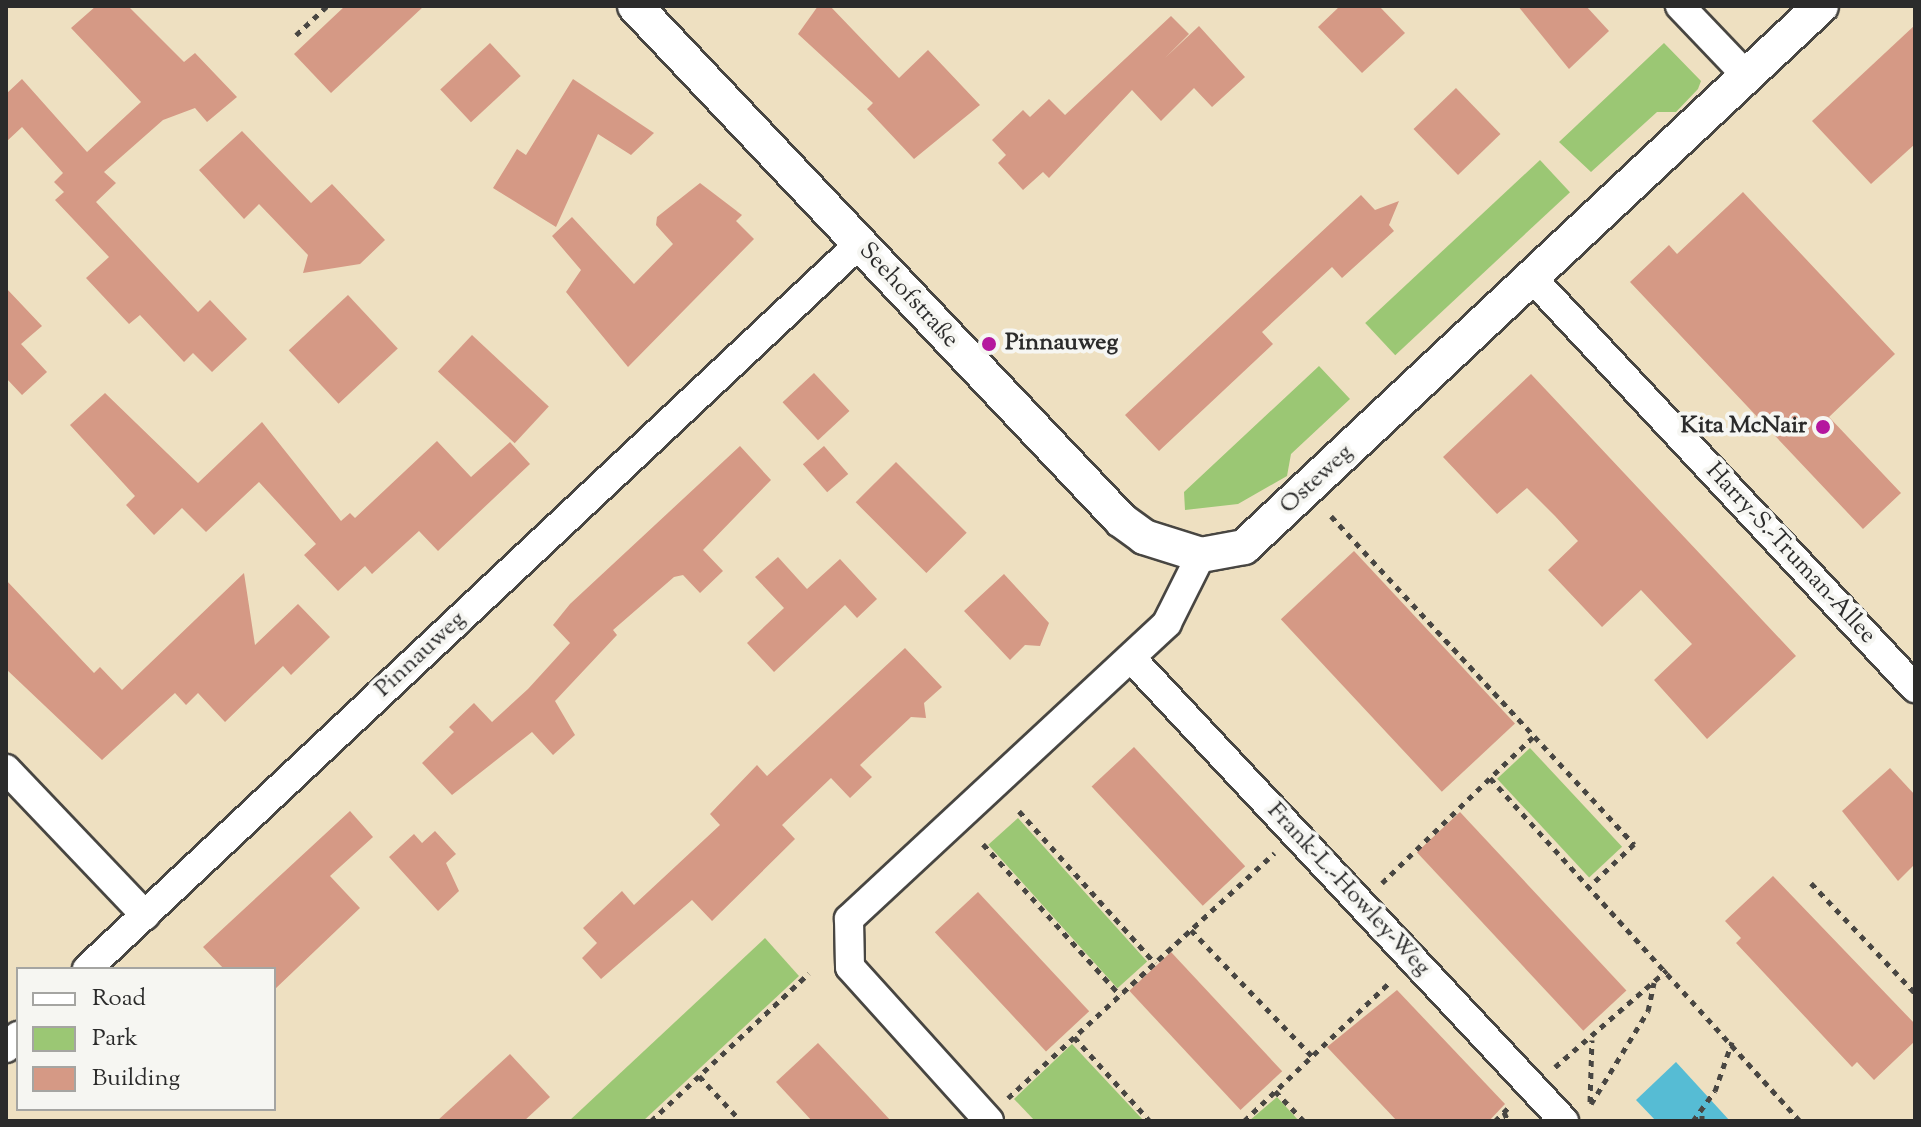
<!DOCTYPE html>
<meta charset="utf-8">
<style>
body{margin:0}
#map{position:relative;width:1921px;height:1127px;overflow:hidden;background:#eee0c1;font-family:"Sorts Mill Goudy",serif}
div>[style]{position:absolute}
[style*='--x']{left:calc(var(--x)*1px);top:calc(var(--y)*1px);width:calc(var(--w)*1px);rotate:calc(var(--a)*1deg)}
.green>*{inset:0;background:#9bc774;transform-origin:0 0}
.water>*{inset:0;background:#56bcd4}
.building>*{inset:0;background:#d59985;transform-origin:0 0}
.path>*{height:5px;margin-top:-2.5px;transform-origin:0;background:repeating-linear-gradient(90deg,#484642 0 6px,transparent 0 12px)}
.roads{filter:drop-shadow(2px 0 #484642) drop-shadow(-2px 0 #484642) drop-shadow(0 2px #484642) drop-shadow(0 -2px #484642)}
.minor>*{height:28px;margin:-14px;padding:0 14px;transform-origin:14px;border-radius:14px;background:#fff}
.tertiary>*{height:34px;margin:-17px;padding:0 17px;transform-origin:17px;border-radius:17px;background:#fff}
.dots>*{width:22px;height:22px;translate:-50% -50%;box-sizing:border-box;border:4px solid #f6f6f2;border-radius:50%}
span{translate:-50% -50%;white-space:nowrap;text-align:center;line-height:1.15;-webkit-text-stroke:8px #f6f6f2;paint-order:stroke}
.street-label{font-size:24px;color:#2b2b2b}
.poi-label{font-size:24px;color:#2b2b2b;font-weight:700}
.left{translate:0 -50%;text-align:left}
.right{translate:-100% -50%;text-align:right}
.frame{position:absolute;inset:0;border:8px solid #2b2b2b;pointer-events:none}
.legend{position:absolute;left:16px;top:967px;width:260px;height:144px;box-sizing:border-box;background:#f6f6f2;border:2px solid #a5a5a2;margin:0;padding:10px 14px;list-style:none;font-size:24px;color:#2b2b2b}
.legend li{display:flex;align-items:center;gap:16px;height:40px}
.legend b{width:40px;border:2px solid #a5a5a2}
</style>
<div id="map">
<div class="green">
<i style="clip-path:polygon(1664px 43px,1701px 81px,1698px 89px,1676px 112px,1657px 112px,1591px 172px,1559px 142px)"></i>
<i style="left:1540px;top:160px;width:44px;height:239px;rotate:47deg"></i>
<i style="clip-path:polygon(1319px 366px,1350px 399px,1291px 454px,1287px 476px,1238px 504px,1185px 510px,1184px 492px)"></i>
<i style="left:1530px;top:748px;width:135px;height:45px;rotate:47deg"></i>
<i style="left:1018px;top:818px;width:193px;height:40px;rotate:48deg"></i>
<i style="clip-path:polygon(765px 938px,799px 976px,643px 1121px,569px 1121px)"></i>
<i style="clip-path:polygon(1072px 1044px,1144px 1121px,1035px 1121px,1014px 1099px)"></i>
<i style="clip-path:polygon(1277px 1097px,1299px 1121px,1249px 1121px)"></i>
</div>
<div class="water">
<i style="clip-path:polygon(1676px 1062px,1730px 1121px,1656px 1121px,1636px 1100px)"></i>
</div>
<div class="building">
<i style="clip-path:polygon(96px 6px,128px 6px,184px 62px,195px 53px,237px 97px,207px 122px,195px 108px,163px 120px,104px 172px,116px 183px,96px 202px,198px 312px,210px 300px,247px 339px,212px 372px,193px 353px,184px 362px,140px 315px,129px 324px,86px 278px,109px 257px,55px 200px,64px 192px,54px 182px,63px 173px,22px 127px,6px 142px,6px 94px,22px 79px,87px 152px,141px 102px,71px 28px)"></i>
<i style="clip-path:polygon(345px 6px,424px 6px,331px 93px,294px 54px)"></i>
<i style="clip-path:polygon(818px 6px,830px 6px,899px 78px,928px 50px,980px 105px,914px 159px,867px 109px,873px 103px,798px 34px)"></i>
<i style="clip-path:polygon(1340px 6px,1379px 6px,1405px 33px,1362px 73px,1318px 27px)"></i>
<i style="clip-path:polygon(1518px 6px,1586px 6px,1609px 31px,1569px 69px)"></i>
<i style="clip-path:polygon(1171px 16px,1189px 34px,1165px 58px,1199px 26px,1245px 77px,1212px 107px,1194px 88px,1161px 121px,1132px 90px,1049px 178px,1043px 172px,1023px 190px,998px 163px,1006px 155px,992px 140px,1023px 110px,1030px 117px,1049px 99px,1065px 115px)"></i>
<i style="clip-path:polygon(1915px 25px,1915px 144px,1871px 184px,1812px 121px)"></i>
<i style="left:490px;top:43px;width:45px;height:68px;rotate:47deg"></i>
<i style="clip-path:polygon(573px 79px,654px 133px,631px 155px,598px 134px,556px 227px,493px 188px,517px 149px,526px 155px)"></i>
<i style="left:1456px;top:88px;width:64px;height:59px;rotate:46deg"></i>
<i style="clip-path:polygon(242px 131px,311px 203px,332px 184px,385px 240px,360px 264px,303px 273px,308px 255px,259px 204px,244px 219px,199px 170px)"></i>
<i style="clip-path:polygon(700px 183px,742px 215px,736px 221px,754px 239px,628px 367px,566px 292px,581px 270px,552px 236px,572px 217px,634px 284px,673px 244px,656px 225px,657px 217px)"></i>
<i style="clip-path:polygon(1743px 192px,1895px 354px,1829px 417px,1901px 493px,1863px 529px,1630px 282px,1669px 245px,1677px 254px)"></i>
<i style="clip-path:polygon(1361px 195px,1375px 210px,1399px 201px,1389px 225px,1394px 231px,1342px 278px,1332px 267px,1262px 332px,1273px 344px,1159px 451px,1125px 415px)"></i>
<i style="clip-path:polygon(6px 288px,42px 326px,21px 344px,47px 372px,22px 395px,6px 378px)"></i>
<i style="left:348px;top:295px;width:73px;height:81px;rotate:47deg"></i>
<i style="left:472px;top:335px;width:105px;height:50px;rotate:43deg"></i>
<i style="left:814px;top:373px;width:52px;height:43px;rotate:47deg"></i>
<i style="clip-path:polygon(1531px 374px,1796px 656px,1707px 739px,1654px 680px,1692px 644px,1641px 590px,1602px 627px,1548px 570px,1578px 541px,1555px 516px,1527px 488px,1497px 514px,1443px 457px)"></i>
<i style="clip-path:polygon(105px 393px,198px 483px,262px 422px,341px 521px,350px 513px,355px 518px,437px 441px,471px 477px,510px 442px,530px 464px,438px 551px,419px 531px,372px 574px,365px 566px,338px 591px,304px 555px,316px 544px,259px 482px,206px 532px,182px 508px,154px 535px,126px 505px,135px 496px,70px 425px)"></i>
<i style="clip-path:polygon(740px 446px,771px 480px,703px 550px,723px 571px,700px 593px,683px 575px,674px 577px,613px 630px,617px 635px,555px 701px,575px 735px,553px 755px,532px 732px,452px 795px,422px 763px,454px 732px,449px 727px,474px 703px,492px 722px,528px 689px,570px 643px,553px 625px,570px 604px)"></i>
<i style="left:824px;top:446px;width:37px;height:28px;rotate:49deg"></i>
<i style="left:896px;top:462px;width:100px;height:57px;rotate:45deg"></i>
<i style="left:1354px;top:551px;width:236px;height:100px;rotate:47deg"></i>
<i style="clip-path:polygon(778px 557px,807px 589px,840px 559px,877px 599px,857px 618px,845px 605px,774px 672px,747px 643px,784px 608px,755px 577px)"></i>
<i style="clip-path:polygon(244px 573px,255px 645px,298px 604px,330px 637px,291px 675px,283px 666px,225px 722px,198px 693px,186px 705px,175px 693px,102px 760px,6px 669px,6px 580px,94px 673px,100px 667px,122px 690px)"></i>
<i style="clip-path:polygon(1004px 574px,1049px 623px,1040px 646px,1025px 645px,1010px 660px,964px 611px)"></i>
<i style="clip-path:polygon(905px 648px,942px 687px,924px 703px,926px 718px,911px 717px,860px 765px,872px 777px,850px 798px,831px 778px,782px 825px,795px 839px,712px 921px,692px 900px,601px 979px,582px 958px,597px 943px,583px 928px,622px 891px,634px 905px,720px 825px,710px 814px,757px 765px,767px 776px)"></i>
<i style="left:1134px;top:747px;width:163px;height:58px;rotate:47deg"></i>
<i style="clip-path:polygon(1890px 768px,1915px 795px,1915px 864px,1898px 881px,1842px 811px)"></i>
<i style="clip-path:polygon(350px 811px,373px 837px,330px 876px,360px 908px,274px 990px,274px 969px,224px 969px,203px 947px)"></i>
<i style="left:1460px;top:812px;width:244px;height:59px;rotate:47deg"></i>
<i style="clip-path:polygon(435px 831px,456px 854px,446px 863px,459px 891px,438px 911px,389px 857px,414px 834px,422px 843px)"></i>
<i style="clip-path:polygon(1773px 876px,1915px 1024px,1915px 1041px,1874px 1080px,1857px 1062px,1852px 1067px,1736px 943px,1741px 938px,1725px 921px)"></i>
<i style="left:978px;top:892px;width:163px;height:59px;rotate:47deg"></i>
<i style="left:1171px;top:952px;width:163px;height:57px;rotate:47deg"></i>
<i style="clip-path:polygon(1397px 990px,1505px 1104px,1489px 1121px,1397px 1121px,1327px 1047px)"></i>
<i style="clip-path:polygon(818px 1043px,868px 1096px,891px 1121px,812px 1121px,776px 1082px)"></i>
<i style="clip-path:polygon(510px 1054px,550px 1097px,524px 1121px,437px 1121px)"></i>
</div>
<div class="path">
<i style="--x:296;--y:35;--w:42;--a:-43.1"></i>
<i style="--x:1331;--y:516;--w:447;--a:47.3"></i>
<i style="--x:1634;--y:844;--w:61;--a:136.3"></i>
<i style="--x:1533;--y:737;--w:59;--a:136.4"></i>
<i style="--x:1490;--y:778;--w:462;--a:47.9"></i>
<i style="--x:1019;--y:811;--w:204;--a:48.2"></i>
<i style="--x:983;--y:844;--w:204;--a:47.8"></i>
<i style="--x:1382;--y:883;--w:151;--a:-44.2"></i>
<i style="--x:1811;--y:883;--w:151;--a:46.6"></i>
<i style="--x:1191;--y:930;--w:175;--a:46.2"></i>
<i style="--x:1074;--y:1037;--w:113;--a:47.9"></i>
<i style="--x:1555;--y:1067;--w:148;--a:-40.9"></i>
<i style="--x:699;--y:1076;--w:62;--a:47"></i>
<i style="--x:1275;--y:1091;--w:42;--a:46"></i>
<i style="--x:1008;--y:1098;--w:362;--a:-42.6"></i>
<i style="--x:1590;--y:1102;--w:62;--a:-88.2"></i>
<i style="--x:1591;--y:1104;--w:109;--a:-58.5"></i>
<i style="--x:1648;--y:1011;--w:29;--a:-78"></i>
<i style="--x:1504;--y:1112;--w:10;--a:66"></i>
<i style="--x:651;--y:1121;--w:216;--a:-43.1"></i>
<i style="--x:1244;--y:1121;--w:203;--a:-43.6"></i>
<i style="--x:1495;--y:1121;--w:18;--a:-45"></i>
<i style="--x:1693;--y:1121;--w:37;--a:-54"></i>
<i style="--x:1715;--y:1091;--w:52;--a:-70.9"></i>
<i style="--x:1702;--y:1121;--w:12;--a:-90"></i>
</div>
<div class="roads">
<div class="minor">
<i style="--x:1680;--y:6;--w:95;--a:46.3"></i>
<i style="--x:1533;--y:279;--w:560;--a:46.95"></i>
<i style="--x:1131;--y:658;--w:634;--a:46.92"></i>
<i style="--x:6;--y:769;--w:202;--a:46.4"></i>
<i style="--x:87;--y:969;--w:1059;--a:-43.2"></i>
<i style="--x:6;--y:1048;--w:17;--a:-45"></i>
<i style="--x:989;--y:1121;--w:207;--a:-132.1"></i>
<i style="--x:850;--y:967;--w:48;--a:-91.2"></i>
<i style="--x:849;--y:919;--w:434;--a:-42.9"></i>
<i style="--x:1167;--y:623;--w:76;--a:-63.4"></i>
</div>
<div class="tertiary">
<i style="--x:635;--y:6;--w:707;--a:46.6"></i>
<i style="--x:1121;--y:520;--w:29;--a:36"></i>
<i style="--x:1144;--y:537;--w:60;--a:17.5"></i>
<i style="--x:1201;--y:555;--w:44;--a:-10.5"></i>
<i style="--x:1244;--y:547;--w:791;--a:-43.16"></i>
</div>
</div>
<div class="dots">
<i style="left:989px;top:344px;background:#b5179e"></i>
<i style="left:1823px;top:427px;background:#b5179e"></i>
</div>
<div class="street-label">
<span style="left:908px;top:296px;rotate:47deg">Seehofstraße</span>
<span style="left:1317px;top:480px;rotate:-43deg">Osteweg</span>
<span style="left:1790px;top:554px;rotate:47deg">Harry-S.-Truman-Allee</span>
<span style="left:421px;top:655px;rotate:-43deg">Pinnauweg</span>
<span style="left:1348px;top:890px;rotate:47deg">Frank-L.-Howley-Weg</span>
</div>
<div class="poi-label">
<span class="left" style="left:1005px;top:344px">Pinnauweg</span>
<span class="right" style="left:1807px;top:427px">Kita McNair</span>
</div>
<div class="frame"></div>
<ul class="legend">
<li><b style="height:10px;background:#fff"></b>Road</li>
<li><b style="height:22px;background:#9bc774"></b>Park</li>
<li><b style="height:22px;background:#d59985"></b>Building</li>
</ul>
</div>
